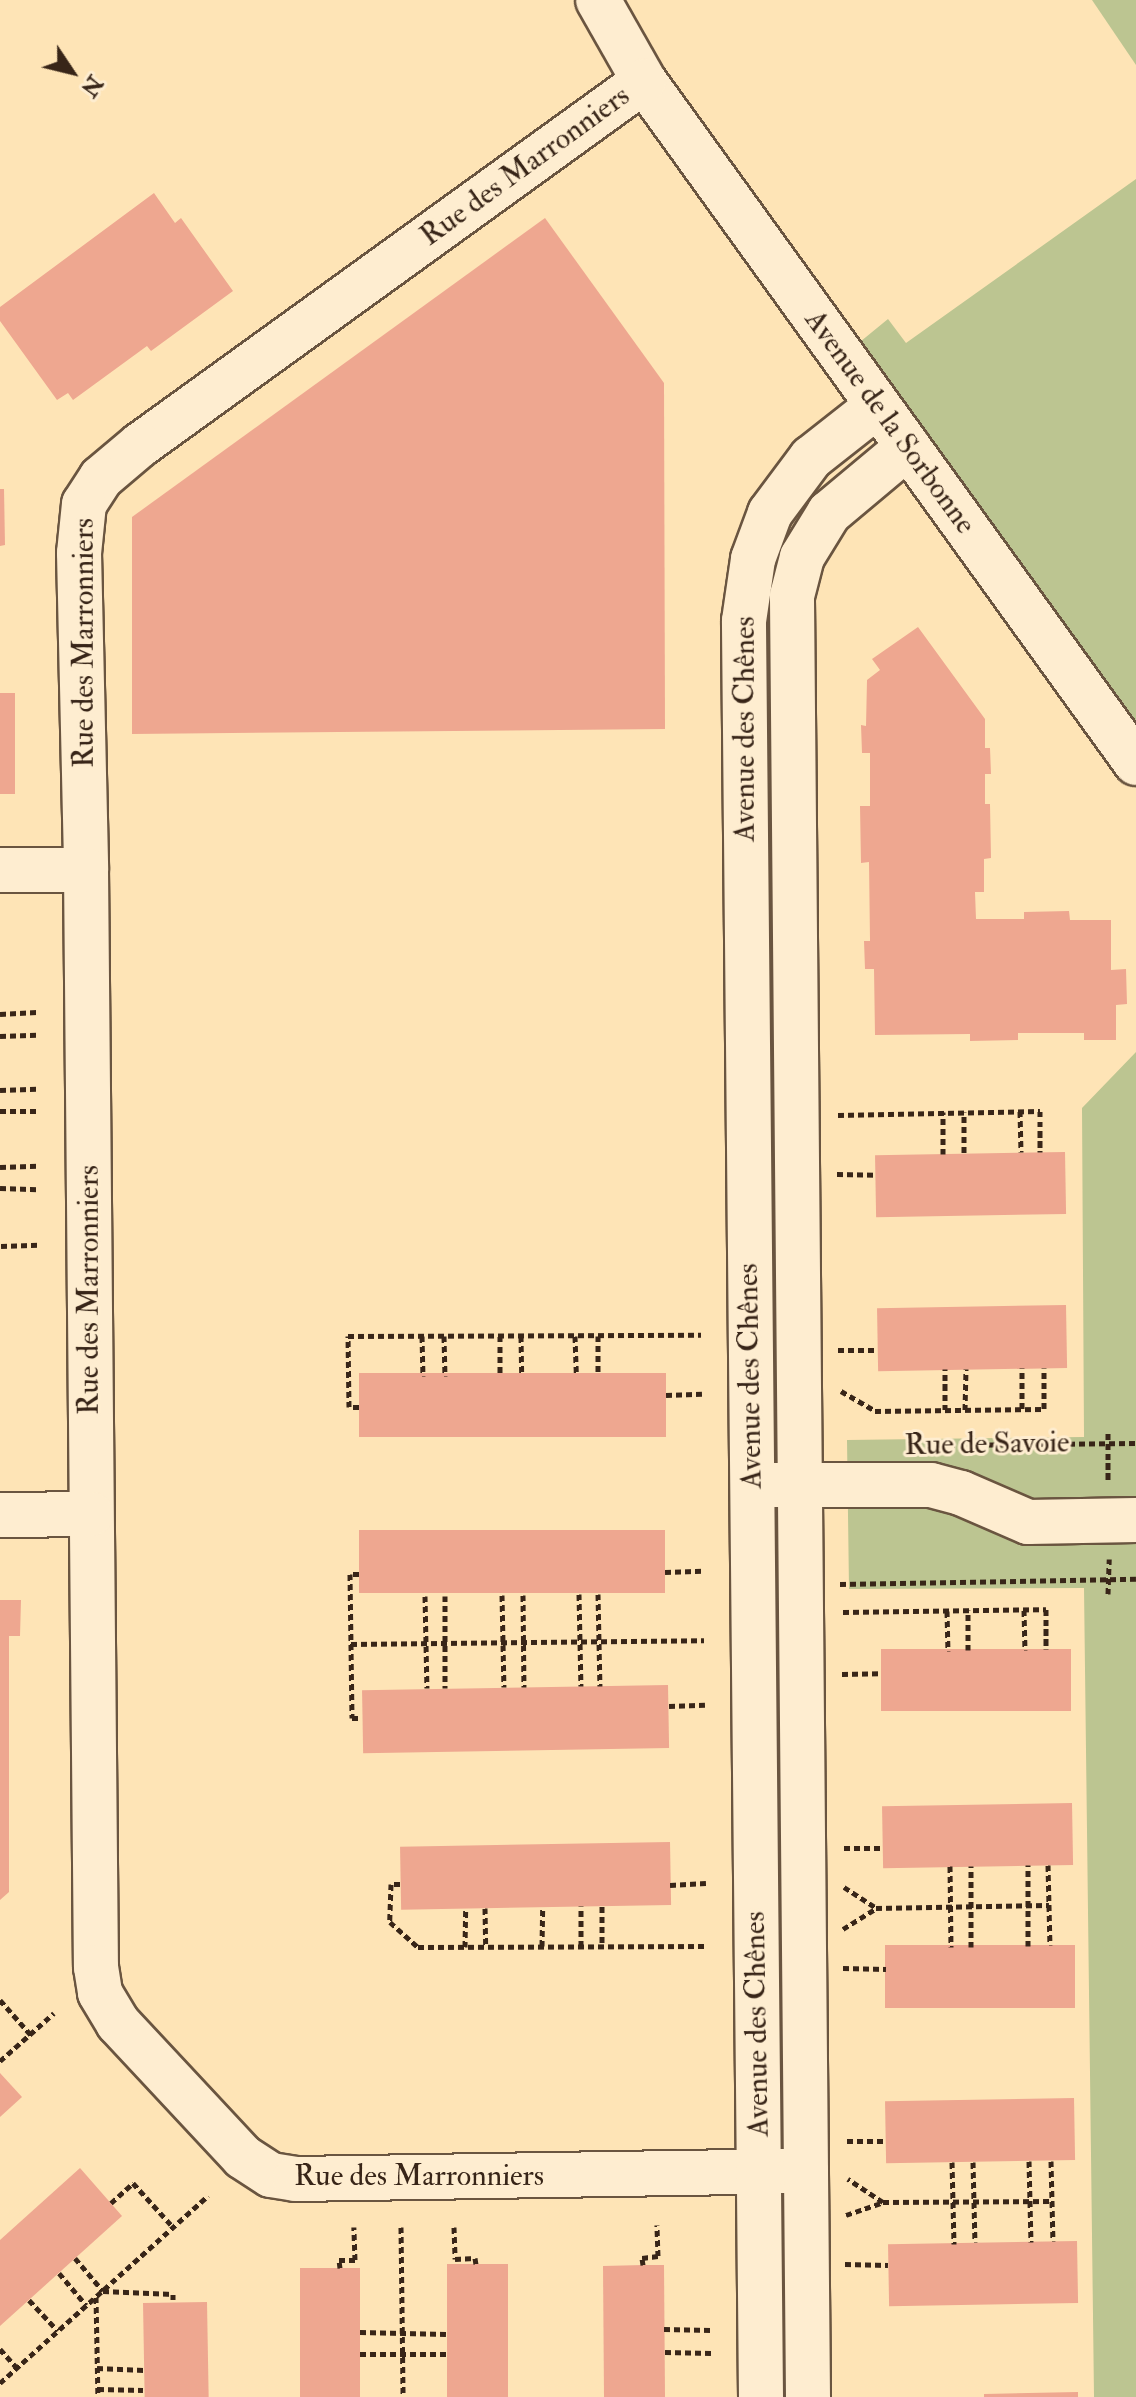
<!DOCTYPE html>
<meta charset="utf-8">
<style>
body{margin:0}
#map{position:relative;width:1136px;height:2397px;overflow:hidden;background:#fee4b6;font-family:"IM FELL Double Pica",serif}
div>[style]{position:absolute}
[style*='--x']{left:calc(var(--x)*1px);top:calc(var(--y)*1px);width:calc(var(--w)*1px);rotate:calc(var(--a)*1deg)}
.green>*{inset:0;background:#bcc591}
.building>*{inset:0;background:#eea790;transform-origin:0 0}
.path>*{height:5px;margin-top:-2.5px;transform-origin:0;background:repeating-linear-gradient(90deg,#382518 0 6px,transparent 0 10px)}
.roads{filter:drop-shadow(2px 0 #6a5540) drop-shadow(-2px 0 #6a5540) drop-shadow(0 2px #6a5540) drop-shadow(0 -2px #6a5540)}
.minor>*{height:44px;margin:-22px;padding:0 22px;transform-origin:22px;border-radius:22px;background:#feedd0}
span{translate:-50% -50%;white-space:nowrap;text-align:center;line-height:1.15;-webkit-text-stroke:6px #feedd0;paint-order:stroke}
.street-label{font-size:30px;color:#382518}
.north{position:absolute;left:32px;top:32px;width:80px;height:80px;-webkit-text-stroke:6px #feedd0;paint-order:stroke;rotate:125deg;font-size:22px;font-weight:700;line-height:32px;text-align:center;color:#382518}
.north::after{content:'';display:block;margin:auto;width:28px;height:36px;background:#382518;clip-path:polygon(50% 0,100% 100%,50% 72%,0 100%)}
</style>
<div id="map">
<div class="green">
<i style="clip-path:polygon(1092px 0,1136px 0,1136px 65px)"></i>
<i style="clip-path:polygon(1136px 179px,1136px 728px,855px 346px,888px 319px,906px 343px)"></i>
<i style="clip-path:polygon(1136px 1052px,1136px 2397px,1094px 2397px,1084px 1588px,849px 1589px,847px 1440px,1084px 1437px,1082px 1108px)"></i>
</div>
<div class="building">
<i style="clip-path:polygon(154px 193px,175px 223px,181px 218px,233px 291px,151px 351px,147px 346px,73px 400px,68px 393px,57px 400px,0 321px,0 307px)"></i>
<i style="clip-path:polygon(545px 218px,664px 383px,665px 729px,132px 734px,132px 517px)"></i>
<i style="clip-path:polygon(0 489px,4px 489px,5px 545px,0 546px)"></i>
<i style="clip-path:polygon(918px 627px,985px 719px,985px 748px,990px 748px,991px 774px,985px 774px,985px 804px,990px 804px,991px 858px,984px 859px,984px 892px,975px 892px,976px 919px,1024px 919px,1024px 912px,1069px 911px,1070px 920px,1111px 920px,1111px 970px,1126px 969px,1127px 1004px,1116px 1005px,1116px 1040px,1084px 1040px,1084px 1033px,1018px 1033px,1018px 1040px,970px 1041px,970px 1034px,875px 1035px,874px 969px,865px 969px,864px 941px,870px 941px,869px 862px,861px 863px,860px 806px,870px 806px,870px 753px,862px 753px,861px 725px,866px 726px,867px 680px,880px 670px,872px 659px)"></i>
<i style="left:0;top:693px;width:15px;height:101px"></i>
<i style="left:1065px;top:1152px;width:62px;height:190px;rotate:89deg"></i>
<i style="left:1066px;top:1305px;width:63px;height:189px;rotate:89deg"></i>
<i style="left:666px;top:1373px;width:64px;height:307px;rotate:90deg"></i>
<i style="left:665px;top:1530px;width:63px;height:306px;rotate:90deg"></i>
<i style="clip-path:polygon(0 1600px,21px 1600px,20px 1636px,9px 1636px,9px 1892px,0 1900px)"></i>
<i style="left:1071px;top:1649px;width:62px;height:190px;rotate:90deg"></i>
<i style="left:668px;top:1685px;width:63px;height:306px;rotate:89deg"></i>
<i style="left:1072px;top:1803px;width:62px;height:190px;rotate:89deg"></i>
<i style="left:670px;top:1842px;width:63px;height:270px;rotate:89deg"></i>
<i style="left:1075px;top:1945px;width:63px;height:190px;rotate:90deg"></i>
<i style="clip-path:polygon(0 2073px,22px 2097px,0 2117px)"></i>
<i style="left:1074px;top:2098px;width:62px;height:189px;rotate:89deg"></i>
<i style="clip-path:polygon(80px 2168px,122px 2216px,0 2326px,0 2240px)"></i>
<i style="left:1077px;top:2241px;width:62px;height:189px;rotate:89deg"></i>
<i style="left:447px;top:2264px;width:61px;height:133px"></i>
<i style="clip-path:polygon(643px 2265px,664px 2265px,665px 2397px,604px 2397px,603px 2266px)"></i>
<i style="left:300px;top:2268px;width:60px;height:129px"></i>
<i style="left:207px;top:2302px;width:95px;height:64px;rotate:89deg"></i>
<i style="clip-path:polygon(1078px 2392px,1078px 2397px,984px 2397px,984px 2394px)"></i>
</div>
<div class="path">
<i style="--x:0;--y:1014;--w:37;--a:-3"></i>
<i style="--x:0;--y:1036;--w:37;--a:-2"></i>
<i style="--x:0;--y:1090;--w:37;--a:-2"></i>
<i style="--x:0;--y:1111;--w:38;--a:0"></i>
<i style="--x:1020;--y:1111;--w:41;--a:88.6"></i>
<i style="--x:838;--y:1115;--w:202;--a:-1.1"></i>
<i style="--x:1040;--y:1111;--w:41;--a:90"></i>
<i style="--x:964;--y:1153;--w:41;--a:-90"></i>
<i style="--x:943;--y:1154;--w:42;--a:-90"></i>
<i style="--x:0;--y:1167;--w:38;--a:-2"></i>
<i style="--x:837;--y:1174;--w:39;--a:1"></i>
<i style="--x:0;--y:1188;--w:38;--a:2"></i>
<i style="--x:1;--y:1246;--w:38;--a:-2"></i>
<i style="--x:422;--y:1336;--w:40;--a:88.6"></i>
<i style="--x:444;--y:1336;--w:40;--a:88.6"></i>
<i style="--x:500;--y:1336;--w:39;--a:90"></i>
<i style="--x:521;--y:1336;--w:39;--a:89"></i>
<i style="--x:575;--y:1336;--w:38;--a:88"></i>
<i style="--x:598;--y:1336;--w:38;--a:90"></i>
<i style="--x:838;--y:1350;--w:39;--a:0"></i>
<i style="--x:841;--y:1391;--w:39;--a:30"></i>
<i style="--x:875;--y:1411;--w:169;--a:-0.7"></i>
<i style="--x:1044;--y:1409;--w:41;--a:-90"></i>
<i style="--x:666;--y:1395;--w:36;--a:-2"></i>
<i style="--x:359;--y:1407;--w:10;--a:180"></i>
<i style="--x:349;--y:1407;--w:71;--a:-90.8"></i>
<i style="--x:348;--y:1336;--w:353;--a:-0.2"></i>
<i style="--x:1022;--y:1409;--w:41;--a:-90"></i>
<i style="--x:945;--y:1410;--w:41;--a:-90"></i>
<i style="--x:965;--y:1410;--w:41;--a:-88.6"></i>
<i style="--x:1108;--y:1433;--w:48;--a:90"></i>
<i style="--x:949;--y:1445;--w:187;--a:-0.6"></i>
<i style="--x:665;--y:1572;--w:38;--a:-2"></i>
<i style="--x:359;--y:1574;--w:9;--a:180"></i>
<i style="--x:350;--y:1574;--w:144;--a:89.2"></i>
<i style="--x:352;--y:1718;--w:10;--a:0"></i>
<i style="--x:840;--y:1584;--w:296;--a:-1"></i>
<i style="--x:579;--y:1594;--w:92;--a:88.8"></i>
<i style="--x:598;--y:1594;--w:92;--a:88.8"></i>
<i style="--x:1108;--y:1594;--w:35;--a:-88"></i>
<i style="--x:502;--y:1595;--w:92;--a:88.8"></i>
<i style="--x:523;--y:1595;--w:92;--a:89.4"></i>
<i style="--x:425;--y:1596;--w:92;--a:88.8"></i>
<i style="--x:445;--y:1596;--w:92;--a:90"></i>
<i style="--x:1024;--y:1610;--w:40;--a:88.6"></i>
<i style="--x:947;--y:1611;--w:40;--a:88.6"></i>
<i style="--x:843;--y:1612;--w:203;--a:-0.8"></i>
<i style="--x:1046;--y:1609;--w:40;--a:90"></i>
<i style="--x:351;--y:1644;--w:353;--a:-0.6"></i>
<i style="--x:968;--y:1650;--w:40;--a:-90"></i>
<i style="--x:842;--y:1674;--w:39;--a:-1"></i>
<i style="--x:669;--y:1706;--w:36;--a:-2"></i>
<i style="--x:844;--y:1848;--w:39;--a:0"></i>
<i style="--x:1048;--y:1865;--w:80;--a:88.6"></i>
<i style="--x:950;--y:1866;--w:81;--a:89.3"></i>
<i style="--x:400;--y:1884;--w:9;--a:180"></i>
<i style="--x:391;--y:1884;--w:38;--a:92"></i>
<i style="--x:390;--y:1922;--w:38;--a:42"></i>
<i style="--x:418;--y:1947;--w:289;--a:-0.2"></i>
<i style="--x:670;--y:1885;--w:36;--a:-3"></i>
<i style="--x:844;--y:1887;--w:38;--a:33"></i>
<i style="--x:876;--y:1908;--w:173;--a:-1"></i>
<i style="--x:602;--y:1906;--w:40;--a:90"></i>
<i style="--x:485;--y:1908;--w:39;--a:89"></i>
<i style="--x:843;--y:1929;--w:39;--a:-32"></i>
<i style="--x:542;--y:1946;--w:39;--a:-89"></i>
<i style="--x:581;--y:1946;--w:40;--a:-90"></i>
<i style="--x:1028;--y:1946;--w:81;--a:-90"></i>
<i style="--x:465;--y:1947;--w:39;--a:-89"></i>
<i style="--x:971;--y:1947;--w:81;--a:-90"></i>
<i style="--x:843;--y:1968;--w:43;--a:1.3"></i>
<i style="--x:0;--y:2000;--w:47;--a:48.5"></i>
<i style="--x:0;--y:2061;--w:72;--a:-41.6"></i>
<i style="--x:847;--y:2141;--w:39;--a:0"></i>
<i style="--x:1029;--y:2161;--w:81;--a:88.6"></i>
<i style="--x:1051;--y:2161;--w:80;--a:88.6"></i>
<i style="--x:952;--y:2162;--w:82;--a:88.6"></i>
<i style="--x:973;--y:2162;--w:80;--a:88.6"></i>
<i style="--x:883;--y:2202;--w:168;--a:-0.3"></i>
<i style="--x:111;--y:2203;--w:30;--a:-42"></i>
<i style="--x:133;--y:2183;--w:59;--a:47.7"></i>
<i style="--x:846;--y:2215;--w:39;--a:-19"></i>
<i style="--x:883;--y:2202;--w:42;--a:-146.7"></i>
<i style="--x:401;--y:2227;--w:170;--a:89.3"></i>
<i style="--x:454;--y:2227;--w:32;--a:88"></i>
<i style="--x:455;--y:2259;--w:20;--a:-3"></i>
<i style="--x:475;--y:2258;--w:6;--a:81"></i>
<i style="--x:75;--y:2258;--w:43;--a:49.7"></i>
<i style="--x:103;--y:2291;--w:70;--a:2.5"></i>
<i style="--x:173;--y:2294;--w:8;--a:90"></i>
<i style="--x:845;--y:2264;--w:43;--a:1.3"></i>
<i style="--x:643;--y:2265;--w:7;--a:-98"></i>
<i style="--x:642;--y:2258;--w:16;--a:-7"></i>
<i style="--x:658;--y:2256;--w:31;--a:-92"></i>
<i style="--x:340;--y:2268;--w:8;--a:-97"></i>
<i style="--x:339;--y:2260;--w:16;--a:0"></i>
<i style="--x:355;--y:2260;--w:33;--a:-92"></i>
<i style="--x:59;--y:2273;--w:42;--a:49.8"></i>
<i style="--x:96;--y:2297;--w:100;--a:88.9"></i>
<i style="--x:29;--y:2300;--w:42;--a:46.9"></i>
<i style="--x:664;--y:2329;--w:47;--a:1.2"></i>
<i style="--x:360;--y:2332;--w:86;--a:1.3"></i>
<i style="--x:0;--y:2349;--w:25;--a:48"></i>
<i style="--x:665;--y:2352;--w:46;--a:1.2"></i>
<i style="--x:360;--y:2354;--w:87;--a:0"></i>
<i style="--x:97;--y:2368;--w:47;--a:2.4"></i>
<i style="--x:0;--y:2383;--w:280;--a:-42"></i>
<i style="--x:98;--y:2389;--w:45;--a:1.3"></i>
</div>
<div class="roads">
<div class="minor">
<i style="--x:598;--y:0;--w:93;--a:60.4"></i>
<i style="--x:644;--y:81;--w:841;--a:54.19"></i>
<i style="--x:644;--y:81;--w:622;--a:144.16"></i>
<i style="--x:140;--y:445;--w:51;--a:139.8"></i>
<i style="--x:101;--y:478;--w:31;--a:123"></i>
<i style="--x:84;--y:504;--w:49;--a:95.8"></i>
<i style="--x:79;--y:553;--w:317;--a:88.7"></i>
<i style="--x:86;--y:870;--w:1097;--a:89.48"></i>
<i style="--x:96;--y:1967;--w:26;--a:81"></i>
<i style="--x:100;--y:1993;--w:35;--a:59"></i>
<i style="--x:118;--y:2023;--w:183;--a:47"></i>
<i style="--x:243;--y:2157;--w:33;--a:33"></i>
<i style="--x:271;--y:2175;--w:24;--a:9"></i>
<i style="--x:295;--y:2179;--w:511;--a:-0.9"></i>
<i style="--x:0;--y:870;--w:86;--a:0"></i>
<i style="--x:774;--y:1485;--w:157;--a:0"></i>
<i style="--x:931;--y:1485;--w:31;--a:15"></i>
<i style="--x:961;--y:1493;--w:73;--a:23.4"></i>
<i style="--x:1028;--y:1522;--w:108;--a:-1.1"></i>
<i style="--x:0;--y:1515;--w:91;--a:-0.6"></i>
<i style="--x:761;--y:2397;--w:1776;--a:-90.55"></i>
<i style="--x:744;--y:621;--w:63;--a:-81.7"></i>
<i style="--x:753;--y:559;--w:49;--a:-69.7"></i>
<i style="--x:770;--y:513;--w:69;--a:-53.3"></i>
<i style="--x:811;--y:458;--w:84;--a:-38.2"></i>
<i style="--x:808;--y:2397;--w:1801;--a:-90.51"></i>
<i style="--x:792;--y:596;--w:40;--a:-75.6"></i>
<i style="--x:802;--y:557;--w:52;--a:-58.5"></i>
<i style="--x:829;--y:513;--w:103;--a:-39.9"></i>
</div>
</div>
<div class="street-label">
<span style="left:525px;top:166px;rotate:-36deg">Rue des Marronniers</span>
<span style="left:890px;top:422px;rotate:54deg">Avenue de la Sorbonne</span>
<span style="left:84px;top:643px;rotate:-90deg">Rue des Marronniers</span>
<span style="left:745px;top:729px;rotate:-90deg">Avenue des Chênes</span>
<span style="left:89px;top:1290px;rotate:-90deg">Rue des Marronniers</span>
<span style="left:750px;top:1376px;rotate:-91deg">Avenue des Chênes</span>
<span style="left:987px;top:1444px;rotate:-1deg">Rue de Savoie</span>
<span style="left:757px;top:2024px;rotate:-91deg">Avenue des Chênes</span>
<span style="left:419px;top:2176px">Rue des Marronniers</span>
</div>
<div class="north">N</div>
</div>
